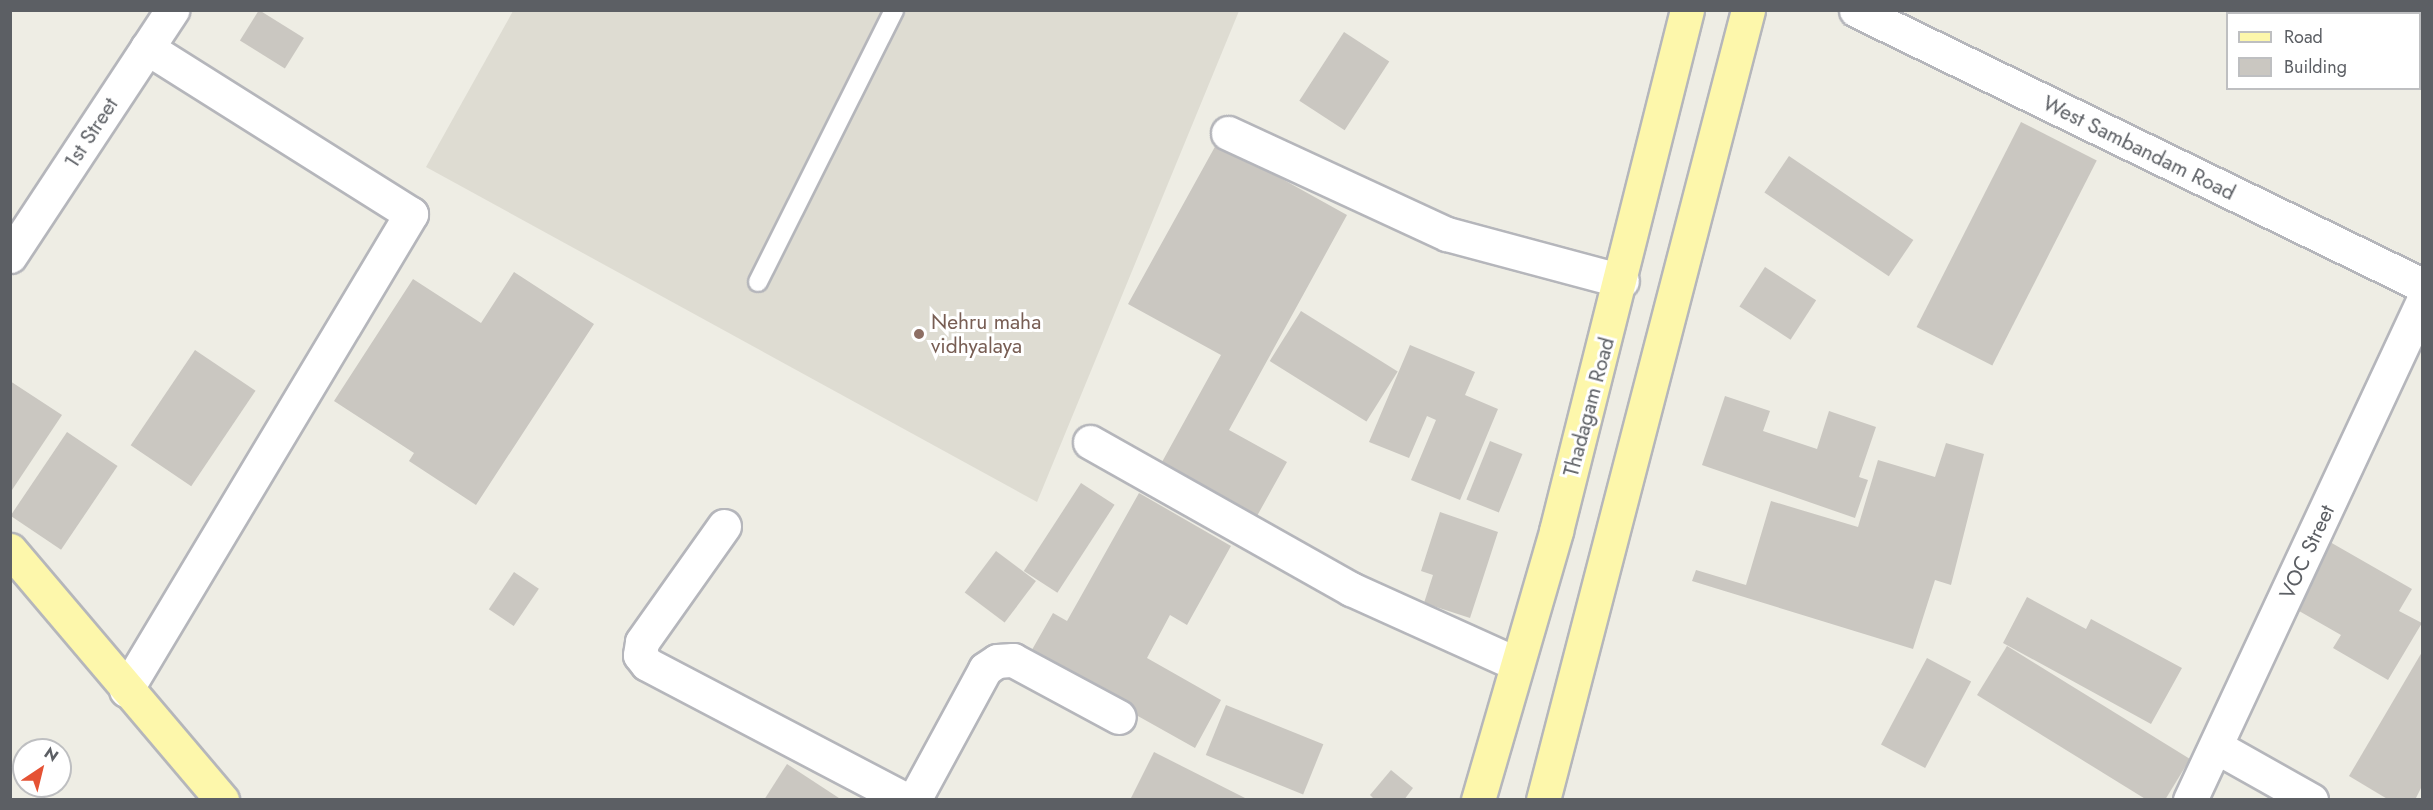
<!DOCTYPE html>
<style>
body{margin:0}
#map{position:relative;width:2433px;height:810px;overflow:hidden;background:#eeede4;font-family:Jost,sans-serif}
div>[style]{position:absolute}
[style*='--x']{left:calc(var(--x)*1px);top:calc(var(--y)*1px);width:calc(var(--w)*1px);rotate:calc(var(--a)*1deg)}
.education>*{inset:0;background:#dedcd2}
.building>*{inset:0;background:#cac7c1;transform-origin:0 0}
.roads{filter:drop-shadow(2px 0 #b5b6bb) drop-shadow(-2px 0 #b5b6bb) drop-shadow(0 2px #b5b6bb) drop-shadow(0 -2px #b5b6bb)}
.lane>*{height:18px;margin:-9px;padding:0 9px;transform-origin:9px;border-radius:9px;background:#fff}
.street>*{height:33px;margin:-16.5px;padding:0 16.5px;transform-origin:16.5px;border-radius:16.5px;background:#fff}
.primary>*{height:33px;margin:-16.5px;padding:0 16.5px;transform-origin:16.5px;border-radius:16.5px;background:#fdf7ab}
.dots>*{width:16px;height:16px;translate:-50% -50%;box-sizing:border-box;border:3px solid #fff;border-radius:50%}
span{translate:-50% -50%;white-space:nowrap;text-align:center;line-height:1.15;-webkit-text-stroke:6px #fff;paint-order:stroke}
.street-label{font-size:21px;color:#5c5f64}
.education-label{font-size:21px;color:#785e54}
.left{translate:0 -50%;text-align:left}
.frame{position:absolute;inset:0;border:12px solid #5c5f64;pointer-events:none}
.legend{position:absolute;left:2226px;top:12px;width:195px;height:78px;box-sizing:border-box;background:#fff;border:2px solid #bebfc1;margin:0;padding:8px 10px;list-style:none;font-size:18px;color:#5c5f64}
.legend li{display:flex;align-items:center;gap:12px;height:30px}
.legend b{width:30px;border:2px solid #bebfc1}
.north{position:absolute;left:12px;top:738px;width:60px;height:60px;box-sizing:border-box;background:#fff;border:2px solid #bebfc1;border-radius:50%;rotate:35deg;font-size:16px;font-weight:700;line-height:24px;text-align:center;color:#5c5f64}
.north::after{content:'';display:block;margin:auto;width:21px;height:27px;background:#e55234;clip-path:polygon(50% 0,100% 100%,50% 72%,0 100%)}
</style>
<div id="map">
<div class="education">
<i style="clip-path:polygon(513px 11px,1239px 11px,1037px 502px,426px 167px)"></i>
</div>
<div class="building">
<i style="left:259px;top:10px;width:53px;height:36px;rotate:32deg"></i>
<i style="clip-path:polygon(2343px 10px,2418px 10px,2416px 14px)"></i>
<i style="left:1344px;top:32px;width:54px;height:82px;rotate:33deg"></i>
<i style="left:2021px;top:122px;width:85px;height:230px;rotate:27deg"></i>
<i style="clip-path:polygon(1217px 143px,1347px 215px,1229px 430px,1287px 462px,1257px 516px,1162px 462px,1221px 355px,1128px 304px)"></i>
<i style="left:1789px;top:156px;width:150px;height:44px;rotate:34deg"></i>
<i style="left:1765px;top:267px;width:61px;height:47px;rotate:33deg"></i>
<i style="clip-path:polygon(514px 272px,594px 324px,476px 505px,409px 461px,414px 453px,334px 401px,413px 279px,481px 323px)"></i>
<i style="left:1301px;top:311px;width:114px;height:59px;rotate:32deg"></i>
<i style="clip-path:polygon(1410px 345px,1475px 372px,1465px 395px,1498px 409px,1460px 500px,1411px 480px,1436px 420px,1427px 416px,1409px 458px,1369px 442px)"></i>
<i style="left:195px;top:350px;width:73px;height:115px;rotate:34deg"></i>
<i style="clip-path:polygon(10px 381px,62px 415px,10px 493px)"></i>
<i style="clip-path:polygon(1725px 396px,1770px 411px,1763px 431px,1817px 449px,1829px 411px,1876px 427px,1859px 477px,1868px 480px,1855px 518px,1702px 465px)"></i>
<i style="left:67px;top:432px;width:61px;height:101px;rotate:34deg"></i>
<i style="left:1490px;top:441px;width:35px;height:63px;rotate:22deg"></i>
<i style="clip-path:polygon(1946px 443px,1984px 454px,1951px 585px,1935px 580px,1913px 649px,1692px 581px,1696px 570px,1746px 585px,1771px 501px,1858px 527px,1878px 460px,1935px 477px)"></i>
<i style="left:1081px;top:483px;width:40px;height:105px;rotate:33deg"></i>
<i style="clip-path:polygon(1139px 493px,1231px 546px,1187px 625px,1170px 615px,1147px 658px,1221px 700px,1195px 748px,1029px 655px,1053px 613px,1067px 621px)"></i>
<i style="clip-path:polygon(1440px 512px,1498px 532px,1470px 618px,1424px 603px,1433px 575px,1421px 571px)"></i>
<i style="clip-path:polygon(2323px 538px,2412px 589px,2399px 611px,2422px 623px,2388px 680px,2333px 648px,2341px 635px,2285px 603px)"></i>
<i style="left:996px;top:551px;width:50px;height:52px;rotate:37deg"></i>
<i style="left:514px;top:572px;width:30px;height:45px;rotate:34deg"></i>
<i style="clip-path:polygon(2027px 597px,2086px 629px,2091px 619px,2182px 668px,2151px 724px,2003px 643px)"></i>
<i style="clip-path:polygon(2007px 646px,2190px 759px,2165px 800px,2147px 800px,1977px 695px)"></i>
<i style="clip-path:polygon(2422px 652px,2422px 786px,2415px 800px,2389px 800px,2349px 776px)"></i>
<i style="left:1927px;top:658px;width:50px;height:98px;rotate:28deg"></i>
<i style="left:1226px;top:705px;width:105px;height:54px;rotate:22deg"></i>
<i style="clip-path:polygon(1154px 752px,1249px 800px,1130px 800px)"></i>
<i style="clip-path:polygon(787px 764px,842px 800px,764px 800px)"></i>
<i style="clip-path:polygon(1391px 770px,1413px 788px,1404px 800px,1375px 800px,1370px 795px)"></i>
</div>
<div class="roads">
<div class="lane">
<i style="--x:758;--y:282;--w:304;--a:-63.4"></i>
</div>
<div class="street">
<i style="--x:1856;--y:10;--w:629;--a:25.91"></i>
<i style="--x:1228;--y:133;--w:241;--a:24.8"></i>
<i style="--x:1447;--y:234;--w:181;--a:15"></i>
<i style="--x:10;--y:256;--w:295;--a:-56.6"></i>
<i style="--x:1090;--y:442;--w:300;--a:29.4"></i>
<i style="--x:1351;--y:589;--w:182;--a:24.3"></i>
<i style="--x:724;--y:526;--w:142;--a:125.3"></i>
<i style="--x:642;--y:642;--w:13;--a:99"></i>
<i style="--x:640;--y:655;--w:11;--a:52"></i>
<i style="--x:647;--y:664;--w:293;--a:27.7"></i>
<i style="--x:126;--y:690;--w:555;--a:-59.09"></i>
<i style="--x:411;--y:214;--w:312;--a:-147.8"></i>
<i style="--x:2217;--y:747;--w:108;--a:29.4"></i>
<i style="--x:914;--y:800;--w:149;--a:-61.5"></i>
<i style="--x:985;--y:669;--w:14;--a:-34"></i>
<i style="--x:997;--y:661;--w:16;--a:-4"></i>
<i style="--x:1013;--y:660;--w:120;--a:28.3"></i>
<i style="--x:2190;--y:800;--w:548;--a:-64.98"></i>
</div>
<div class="primary">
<i style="--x:10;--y:550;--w:328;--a:49.7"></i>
<i style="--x:1478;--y:800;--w:280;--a:-73.8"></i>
<i style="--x:1556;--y:531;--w:537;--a:-75.89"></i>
<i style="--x:1543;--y:800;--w:816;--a:-75.45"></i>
</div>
</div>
<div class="dots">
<i style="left:919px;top:334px;background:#8d6e63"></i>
</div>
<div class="street-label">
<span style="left:91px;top:133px;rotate:-57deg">1st Street</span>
<span style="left:2139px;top:148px;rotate:26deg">West Sambandam Road</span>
<span style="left:1589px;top:407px;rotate:-75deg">Thadagam Road</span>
<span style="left:2307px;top:552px;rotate:-65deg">VOC Street</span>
</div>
<div class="education-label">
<span class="left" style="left:931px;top:334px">Nehru maha<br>vidhyalaya</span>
</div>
<div class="frame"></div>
<ul class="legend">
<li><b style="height:8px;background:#fdf7ab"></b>Road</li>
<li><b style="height:16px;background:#cac7c1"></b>Building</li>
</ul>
<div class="north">N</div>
</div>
